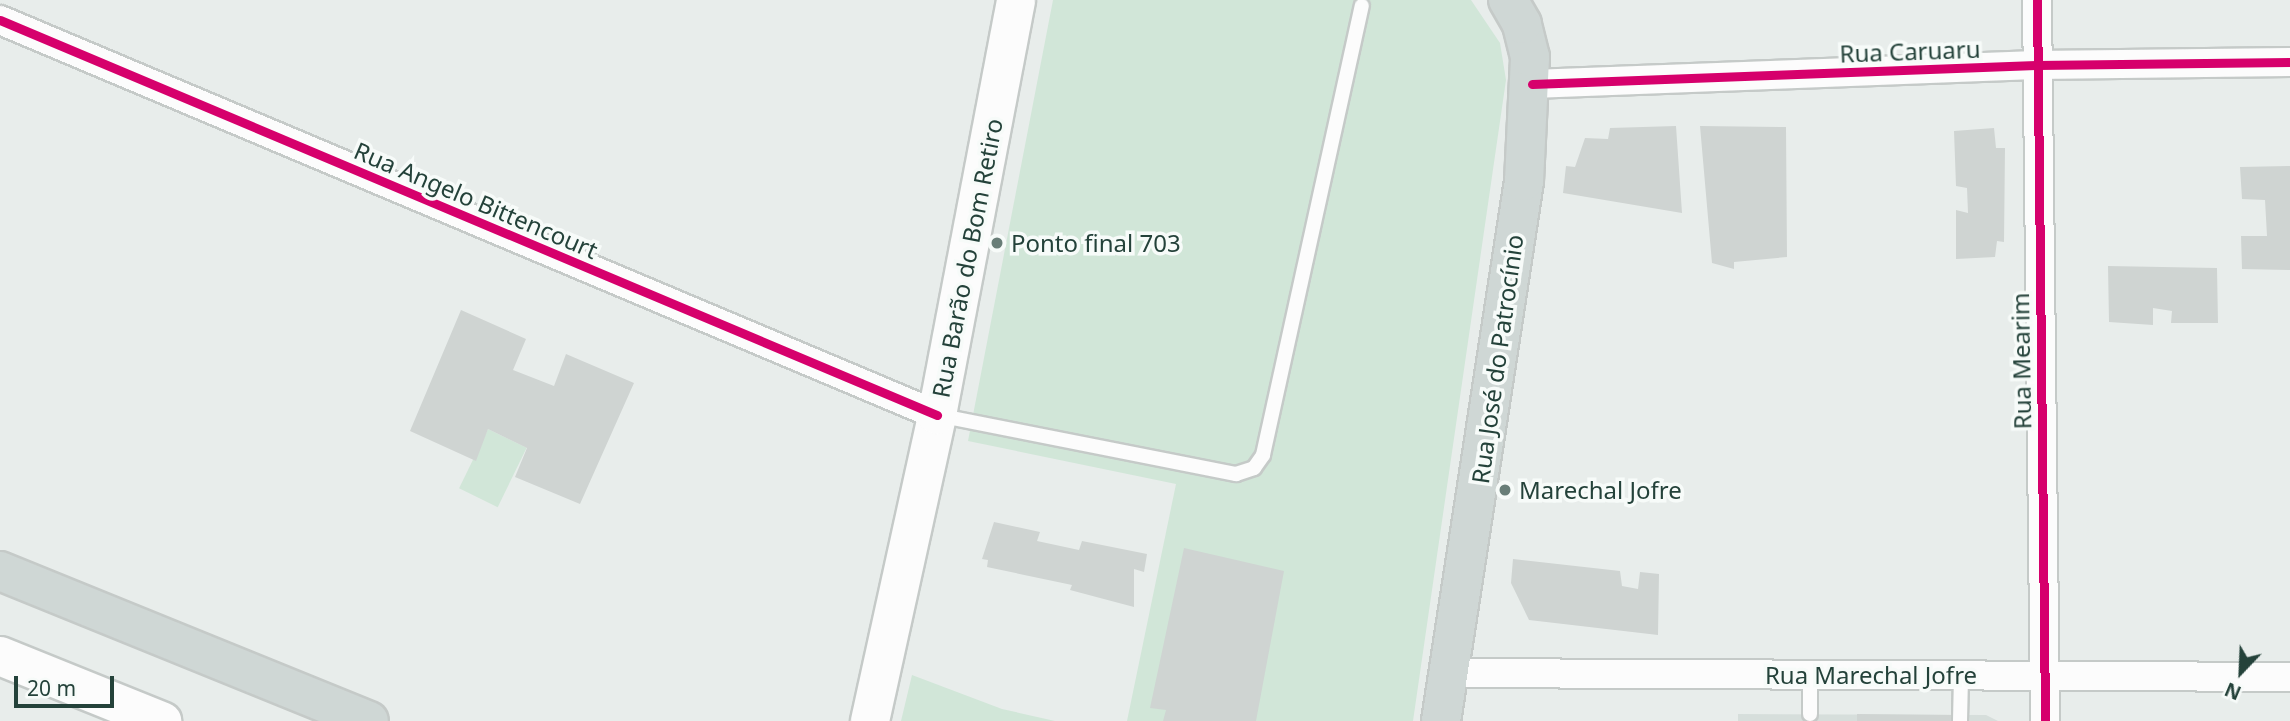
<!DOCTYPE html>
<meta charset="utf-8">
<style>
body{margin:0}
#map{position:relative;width:2290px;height:721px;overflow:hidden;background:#e8edeb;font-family:"Noto Sans",sans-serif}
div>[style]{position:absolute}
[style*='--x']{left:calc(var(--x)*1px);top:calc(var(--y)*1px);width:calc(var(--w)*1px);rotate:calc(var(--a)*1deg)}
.built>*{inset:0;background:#d6dedb}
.green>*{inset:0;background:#d1e6d8;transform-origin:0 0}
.building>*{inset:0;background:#cfd4d2}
.roads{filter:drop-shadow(2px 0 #c5cac8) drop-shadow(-2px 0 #c5cac8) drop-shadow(0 2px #c5cac8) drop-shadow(0 -2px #c5cac8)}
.lane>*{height:14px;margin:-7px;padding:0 7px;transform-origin:7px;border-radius:7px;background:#fcfcfc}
.street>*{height:28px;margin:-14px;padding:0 14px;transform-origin:14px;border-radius:14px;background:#fcfcfc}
.secondary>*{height:38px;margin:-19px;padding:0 19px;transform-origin:19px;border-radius:19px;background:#fcfcfc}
.primary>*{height:38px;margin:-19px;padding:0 19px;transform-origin:19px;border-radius:19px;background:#cfd7d5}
.cycleway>*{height:9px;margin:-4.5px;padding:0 4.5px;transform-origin:4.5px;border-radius:4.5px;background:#d6006c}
.dots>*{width:19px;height:19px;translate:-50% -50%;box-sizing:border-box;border:4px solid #f7fbf9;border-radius:50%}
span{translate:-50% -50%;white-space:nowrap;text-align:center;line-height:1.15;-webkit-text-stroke:7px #f7fbf9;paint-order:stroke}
.street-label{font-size:24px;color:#24423a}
.poi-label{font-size:24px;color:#24423a}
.left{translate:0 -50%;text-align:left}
.north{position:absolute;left:2206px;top:637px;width:70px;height:70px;-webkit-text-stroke:5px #f7fbf9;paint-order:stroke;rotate:203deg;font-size:19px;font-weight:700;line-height:28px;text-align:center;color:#24423a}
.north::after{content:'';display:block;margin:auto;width:24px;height:32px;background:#24423a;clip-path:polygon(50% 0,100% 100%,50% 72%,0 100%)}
.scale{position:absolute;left:14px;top:676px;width:100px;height:32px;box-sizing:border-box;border:4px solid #24423a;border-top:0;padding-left:9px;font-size:21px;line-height:24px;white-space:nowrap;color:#24423a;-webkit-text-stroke:5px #f7fbf9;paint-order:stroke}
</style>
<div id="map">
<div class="built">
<i style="clip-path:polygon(1738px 714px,1986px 715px,1998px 721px,1738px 721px)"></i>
</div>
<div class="green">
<i style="clip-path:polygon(1053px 0,1471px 0,1500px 43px,1506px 80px,1413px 721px,1127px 721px,1176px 484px,968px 441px)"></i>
<i style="left:488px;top:429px;width:43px;height:66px;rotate:26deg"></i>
<i style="clip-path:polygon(912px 675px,1002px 709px,1055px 721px,901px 721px)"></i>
</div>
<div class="building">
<i style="clip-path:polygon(1676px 126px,1682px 213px,1563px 193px,1566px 166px,1575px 167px,1585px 138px,1608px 139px,1610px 128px)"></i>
<i style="clip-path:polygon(1700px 126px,1786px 127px,1787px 257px,1734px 262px,1734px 269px,1712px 263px)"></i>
<i style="clip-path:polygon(1994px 128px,1996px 148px,2005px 148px,2004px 242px,1997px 241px,1995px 257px,1956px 259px,1956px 210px,1968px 213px,1967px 188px,1956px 186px,1954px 131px)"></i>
<i style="clip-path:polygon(2290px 166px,2290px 270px,2242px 269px,2241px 236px,2267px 236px,2265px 200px,2242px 199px,2240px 167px)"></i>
<i style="clip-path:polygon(2108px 266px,2217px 268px,2218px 323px,2171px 323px,2172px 311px,2153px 308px,2153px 325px,2109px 322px)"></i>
<i style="clip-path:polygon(461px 310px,526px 339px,513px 370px,554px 386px,566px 354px,634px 383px,580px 504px,515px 477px,527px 448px,488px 429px,476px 461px,410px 431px)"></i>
<i style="clip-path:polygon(994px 522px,1040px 532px,1037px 541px,1079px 550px,1082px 541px,1147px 554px,1144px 572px,1134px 569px,1134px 607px,1070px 590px,1072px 585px,987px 567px,988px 560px,982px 559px)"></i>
<i style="clip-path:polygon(1184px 548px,1284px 571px,1256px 721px,1163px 721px,1166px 710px,1150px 708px)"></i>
<i style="clip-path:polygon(1513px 559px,1620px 571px,1622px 586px,1638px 589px,1640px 572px,1659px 574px,1658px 635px,1529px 620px,1511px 583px)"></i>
<i style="clip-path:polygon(1857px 714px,1953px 715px,1953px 721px,1857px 721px)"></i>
</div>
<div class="roads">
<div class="lane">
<i style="--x:937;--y:415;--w:305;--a:11.2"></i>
<i style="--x:1236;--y:474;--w:19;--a:-18"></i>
<i style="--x:1254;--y:468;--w:16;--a:-55"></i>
<i style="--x:1263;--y:455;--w:460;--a:-77.6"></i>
<i style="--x:1810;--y:675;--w:39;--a:90"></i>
<i style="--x:1960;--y:721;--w:45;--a:-88.7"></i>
</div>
<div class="street">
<i style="--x:2037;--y:0;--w:721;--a:89.36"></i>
<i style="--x:0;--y:20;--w:1017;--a:22.86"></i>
<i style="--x:1532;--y:84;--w:504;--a:-2.16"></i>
<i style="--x:2036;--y:65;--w:254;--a:-0.7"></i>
<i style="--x:1451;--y:673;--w:839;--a:0.27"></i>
</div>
<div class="secondary">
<i style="--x:0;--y:656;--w:175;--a:21.9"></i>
<i style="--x:870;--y:721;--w:313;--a:-77.6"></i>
<i style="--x:937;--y:415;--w:422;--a:-79.2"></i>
</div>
<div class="primary">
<i style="--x:0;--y:571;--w:398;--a:22.1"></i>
<i style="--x:1441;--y:721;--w:546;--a:-81.26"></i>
<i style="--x:1524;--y:181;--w:124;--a:-87.2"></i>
<i style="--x:1530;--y:57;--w:34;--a:-104"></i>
<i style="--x:1522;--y:24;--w:28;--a:-120"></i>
</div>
</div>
<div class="cycleway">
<i style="--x:2037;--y:0;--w:721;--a:89.36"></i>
<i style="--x:0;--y:20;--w:1017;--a:22.86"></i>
<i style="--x:1532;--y:84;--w:504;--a:-2.16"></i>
<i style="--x:2036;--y:65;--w:254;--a:-0.7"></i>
</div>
<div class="dots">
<i style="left:997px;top:243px;background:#697e78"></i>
<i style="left:1505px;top:490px;background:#697e78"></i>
</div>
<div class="street-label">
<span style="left:1910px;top:51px;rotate:-2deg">Rua Caruaru</span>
<span style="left:476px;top:200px;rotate:23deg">Rua Angelo Bittencourt</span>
<span style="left:967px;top:258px;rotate:-79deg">Rua Barão do Bom Retiro</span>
<span style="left:1497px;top:359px;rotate:-82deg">Rua José do Patrocínio</span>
<span style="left:2021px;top:361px;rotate:-91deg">Rua Mearim</span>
<span style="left:1871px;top:675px">Rua Marechal Jofre</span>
</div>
<div class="poi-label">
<span class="left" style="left:1011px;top:243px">Ponto final 703</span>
<span class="left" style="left:1519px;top:490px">Marechal Jofre</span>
</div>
<div class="north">N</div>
<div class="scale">20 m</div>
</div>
